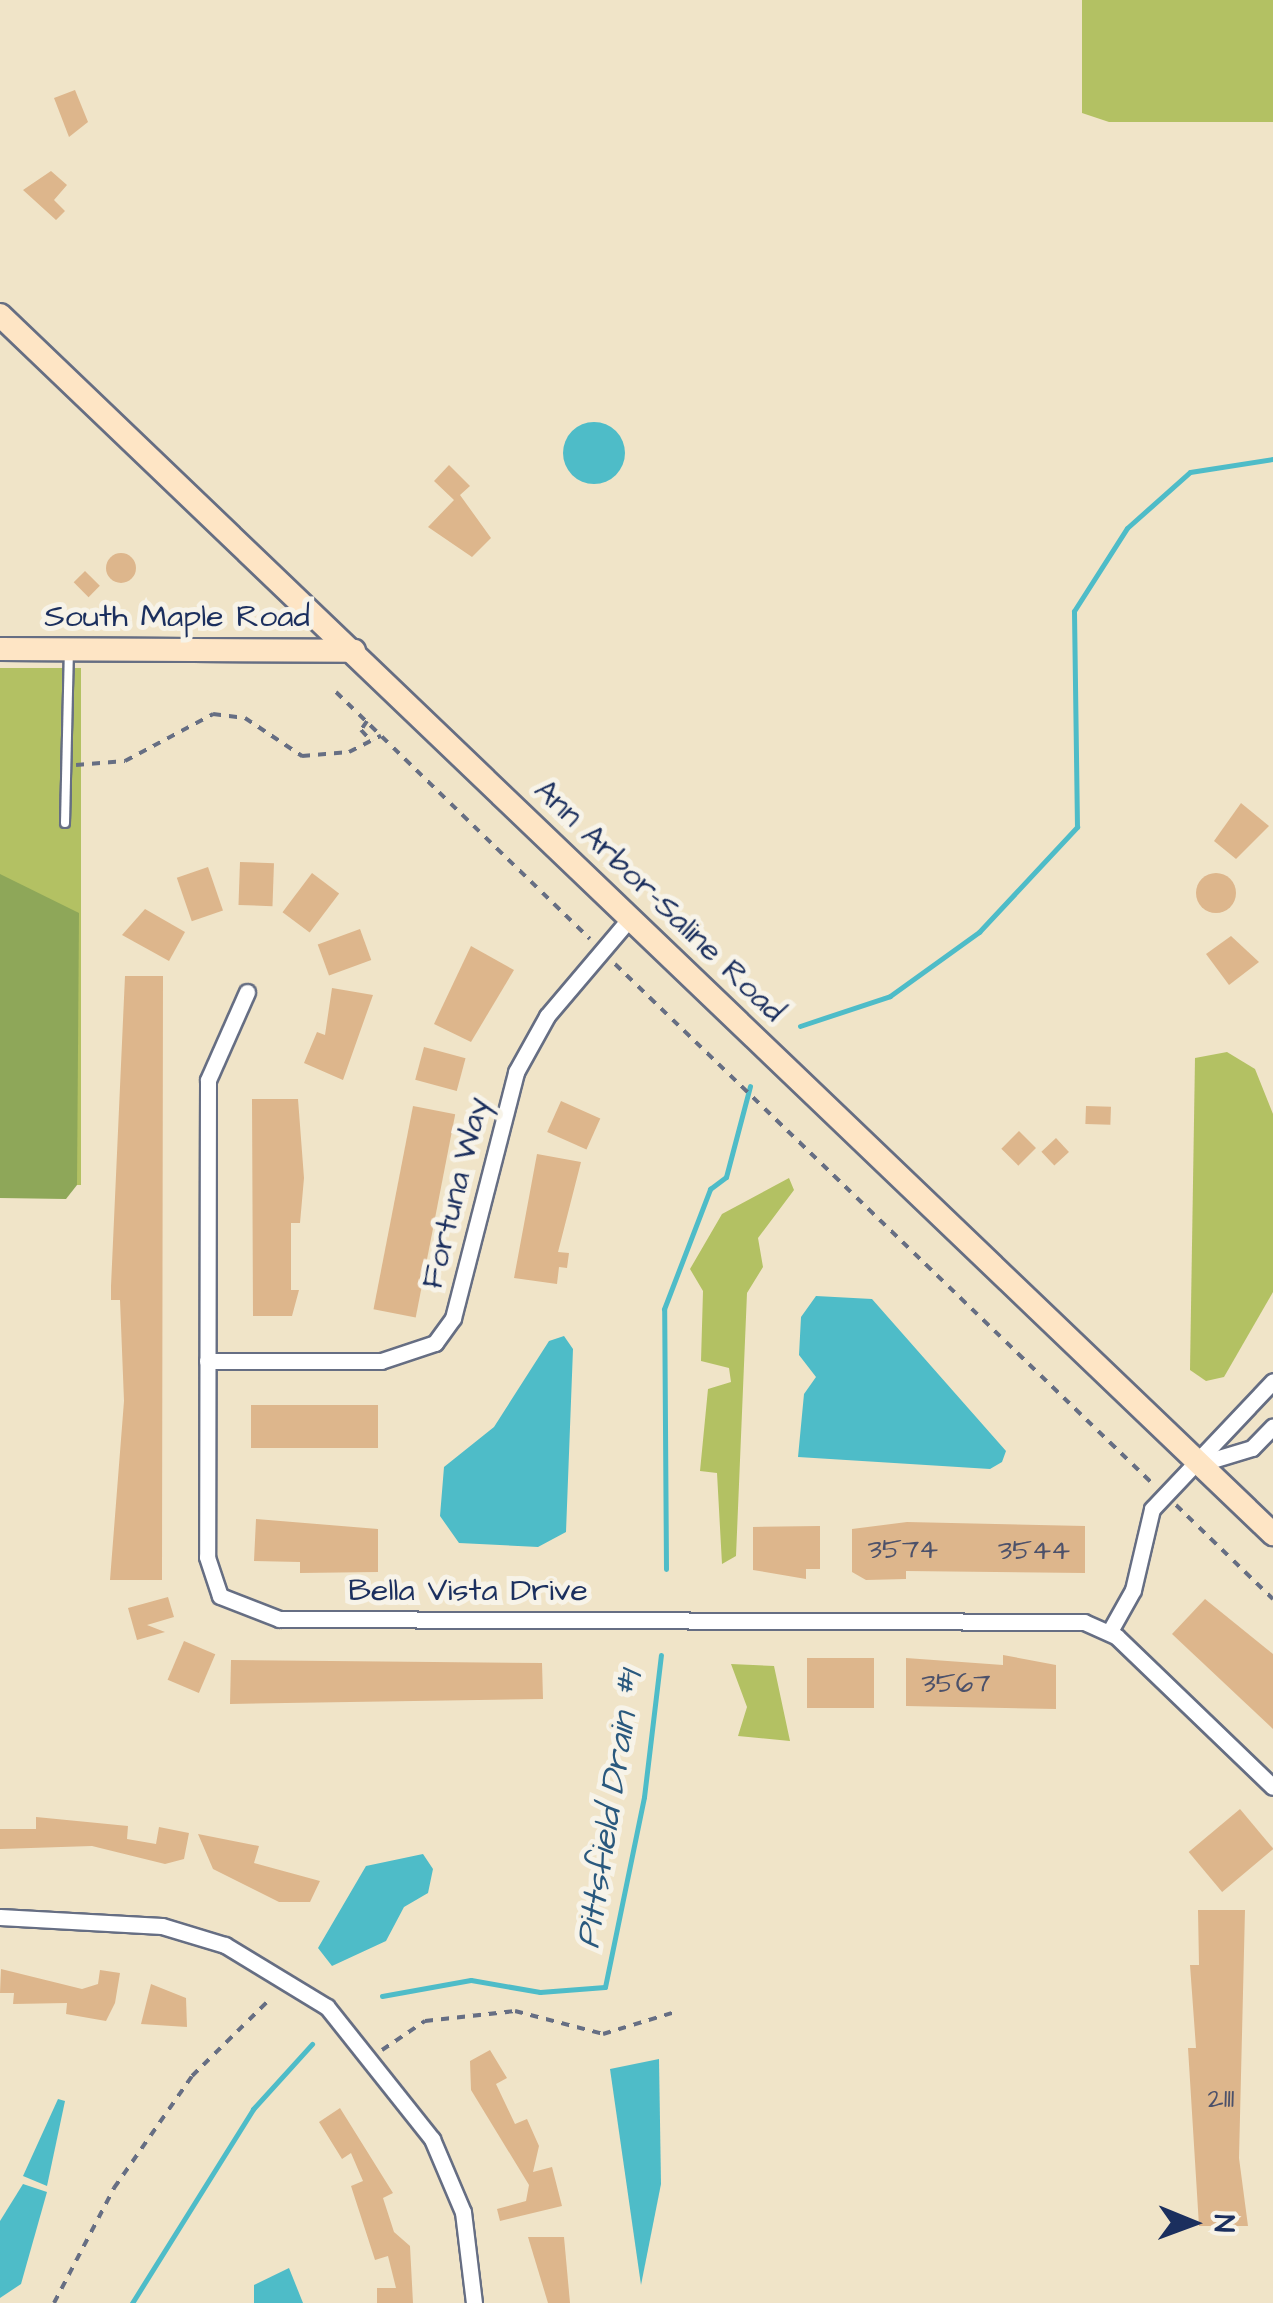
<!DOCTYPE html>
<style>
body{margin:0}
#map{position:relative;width:1273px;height:2303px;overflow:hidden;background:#f0e4c8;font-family:"Architects Daughter",sans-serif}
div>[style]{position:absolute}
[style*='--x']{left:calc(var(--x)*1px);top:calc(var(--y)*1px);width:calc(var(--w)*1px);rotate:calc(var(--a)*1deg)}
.green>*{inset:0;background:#b3c163;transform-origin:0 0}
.forest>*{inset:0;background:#8ea759}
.water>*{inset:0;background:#4ebcc8}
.round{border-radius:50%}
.stream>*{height:5px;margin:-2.5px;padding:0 2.5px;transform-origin:2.5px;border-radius:2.5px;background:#4ebcc8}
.building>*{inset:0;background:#ddb68c;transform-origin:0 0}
.path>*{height:4px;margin-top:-2px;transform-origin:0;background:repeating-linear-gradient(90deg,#666e83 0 8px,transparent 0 16px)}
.roads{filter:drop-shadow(2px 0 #666e83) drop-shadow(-2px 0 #666e83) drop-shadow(0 2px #666e83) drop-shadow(0 -2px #666e83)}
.service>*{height:8px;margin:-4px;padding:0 4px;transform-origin:4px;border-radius:4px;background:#fff}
.minor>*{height:15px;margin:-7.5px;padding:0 7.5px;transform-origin:7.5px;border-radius:7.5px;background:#fff}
.secondary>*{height:22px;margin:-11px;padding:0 11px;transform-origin:11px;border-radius:11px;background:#fee5c5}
span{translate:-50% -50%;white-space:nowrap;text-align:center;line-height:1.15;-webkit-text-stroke:10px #f7f3e8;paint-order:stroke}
.number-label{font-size:28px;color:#4c516a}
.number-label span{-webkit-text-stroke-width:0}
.street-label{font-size:32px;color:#1b2f5e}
.water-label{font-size:35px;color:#2a597e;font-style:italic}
.north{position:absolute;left:1143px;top:2173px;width:100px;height:100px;-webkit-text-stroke:8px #f7f3e8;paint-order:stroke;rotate:91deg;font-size:28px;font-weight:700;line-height:40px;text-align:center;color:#1b2f5e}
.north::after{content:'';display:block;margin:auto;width:35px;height:45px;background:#1b2f5e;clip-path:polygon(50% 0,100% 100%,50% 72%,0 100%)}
</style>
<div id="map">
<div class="green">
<i style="clip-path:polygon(1082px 0,1273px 0,1273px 122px,1109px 122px,1082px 113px)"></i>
<i style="left:0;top:668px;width:81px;height:517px"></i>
<i style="clip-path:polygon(1227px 1052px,1255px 1069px,1273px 1114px,1273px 1292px,1224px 1377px,1206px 1381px,1190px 1370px,1195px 1058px)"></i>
<i style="clip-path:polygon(789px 1178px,794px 1190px,758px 1238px,763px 1267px,747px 1293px,736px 1556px,722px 1564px,717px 1473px,700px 1471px,708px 1389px,731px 1382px,729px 1368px,701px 1361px,703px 1291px,690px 1269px,722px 1214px)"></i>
<i style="clip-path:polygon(731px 1664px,774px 1666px,790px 1741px,738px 1736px,747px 1707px)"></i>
</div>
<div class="forest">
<i style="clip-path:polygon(0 874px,79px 913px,77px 1185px,66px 1199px,0 1198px)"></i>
</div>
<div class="water">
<i class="round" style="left:563px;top:422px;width:62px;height:62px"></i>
<i style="clip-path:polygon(816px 1296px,872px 1299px,1006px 1451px,1002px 1462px,990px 1469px,798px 1457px,804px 1394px,816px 1377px,799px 1355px,801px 1317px)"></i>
<i style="clip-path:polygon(564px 1336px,573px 1349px,566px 1532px,538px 1547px,459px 1543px,440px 1516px,444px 1467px,494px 1427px,549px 1341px)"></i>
<i style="clip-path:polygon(423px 1854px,433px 1869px,428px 1893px,404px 1907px,386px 1941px,332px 1966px,318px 1948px,366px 1866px)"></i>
<i style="clip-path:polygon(659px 2059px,661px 2184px,641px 2285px,610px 2069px)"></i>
<i style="clip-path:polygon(58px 2099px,65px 2101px,47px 2186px,23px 2176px)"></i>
<i style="clip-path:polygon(23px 2184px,47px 2192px,21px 2284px,0 2298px,0 2221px)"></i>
<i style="clip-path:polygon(289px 2268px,303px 2303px,254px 2303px,254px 2285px)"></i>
</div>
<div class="stream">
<i style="--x:800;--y:1026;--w:95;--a:-18.4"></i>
<i style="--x:890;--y:996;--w:110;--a:-35.7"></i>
<i style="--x:979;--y:932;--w:144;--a:-47"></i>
<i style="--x:1077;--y:827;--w:216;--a:-90.8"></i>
<i style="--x:1074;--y:611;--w:98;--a:-57.4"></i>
<i style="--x:1127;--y:528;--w:84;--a:-41.6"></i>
<i style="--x:1190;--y:472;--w:84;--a:-8.9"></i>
<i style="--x:666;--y:1569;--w:260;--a:-90.4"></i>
<i style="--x:664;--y:1309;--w:129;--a:-69"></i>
<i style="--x:710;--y:1189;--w:20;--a:-37"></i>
<i style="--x:726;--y:1177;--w:94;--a:-75.2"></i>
<i style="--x:382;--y:1996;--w:90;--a:-10.2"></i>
<i style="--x:471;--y:1980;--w:70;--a:9.9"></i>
<i style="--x:540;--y:1992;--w:65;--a:-4.4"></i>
<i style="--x:605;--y:1987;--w:194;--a:-78.4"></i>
<i style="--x:644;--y:1797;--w:143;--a:-83.2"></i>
<i style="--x:132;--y:2303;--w:229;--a:-58"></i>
<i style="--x:253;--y:2109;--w:88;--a:-47.8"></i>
</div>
<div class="building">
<i style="clip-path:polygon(75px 90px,88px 122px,69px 137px,54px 98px)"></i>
<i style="clip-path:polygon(51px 171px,67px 185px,54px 200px,65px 211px,56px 220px,23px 190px)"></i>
<i style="clip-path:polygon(449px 465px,470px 486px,460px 495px,491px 538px,472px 557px,428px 527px,454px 500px,434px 481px)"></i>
<i class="round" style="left:106px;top:553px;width:30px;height:30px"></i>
<i style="left:85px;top:571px;width:21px;height:16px;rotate:45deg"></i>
<i style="clip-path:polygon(1241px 803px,1269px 826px,1236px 859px,1214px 841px)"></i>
<i style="left:240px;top:862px;width:34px;height:43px;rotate:2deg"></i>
<i style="left:208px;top:867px;width:46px;height:33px;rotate:71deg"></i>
<i style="left:312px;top:873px;width:34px;height:49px;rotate:37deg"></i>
<i class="round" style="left:1196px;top:873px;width:40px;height:40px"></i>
<i style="clip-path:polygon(145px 909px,185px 932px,169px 961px,122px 935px)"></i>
<i style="left:360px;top:929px;width:33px;height:45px;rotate:70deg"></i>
<i style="clip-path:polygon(1231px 936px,1259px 962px,1229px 985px,1206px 954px)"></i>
<i style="clip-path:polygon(471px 946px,514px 970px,471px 1042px,434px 1024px)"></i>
<i style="clip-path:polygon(125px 976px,163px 976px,162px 1580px,110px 1580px,124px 1401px,120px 1300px,111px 1300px,111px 1286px)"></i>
<i style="clip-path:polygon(332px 988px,373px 995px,343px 1080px,304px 1063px,317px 1032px,325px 1035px)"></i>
<i style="left:424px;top:1047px;width:43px;height:34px;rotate:15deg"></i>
<i style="clip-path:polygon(252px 1099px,298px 1099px,304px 1178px,300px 1223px,291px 1223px,291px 1290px,299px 1290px,292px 1316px,253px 1316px)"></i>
<i style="left:561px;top:1101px;width:43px;height:34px;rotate:24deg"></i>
<i style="left:413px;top:1106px;width:43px;height:207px;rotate:11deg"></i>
<i style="left:1086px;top:1106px;width:25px;height:18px;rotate:2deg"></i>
<i style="left:1019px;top:1131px;width:24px;height:25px;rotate:45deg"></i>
<i style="left:1056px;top:1138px;width:19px;height:20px;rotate:47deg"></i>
<i style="clip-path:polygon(537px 1154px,581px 1162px,558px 1252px,569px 1253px,567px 1268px,559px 1267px,557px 1284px,514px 1278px)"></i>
<i style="left:251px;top:1405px;width:127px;height:43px"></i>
<i style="clip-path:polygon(256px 1519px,378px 1529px,378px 1572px,300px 1573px,300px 1562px,254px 1561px)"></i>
<i style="clip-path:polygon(907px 1522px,1085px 1526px,1085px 1573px,906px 1571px,906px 1579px,866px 1580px,852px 1572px,852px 1529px)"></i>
<i style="clip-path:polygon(820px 1526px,820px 1569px,806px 1569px,806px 1579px,753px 1570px,753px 1527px)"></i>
<i style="clip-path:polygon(168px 1597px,174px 1617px,147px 1625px,165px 1632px,137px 1640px,128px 1608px)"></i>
<i style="clip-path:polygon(1205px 1599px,1273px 1654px,1273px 1729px,1172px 1634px)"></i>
<i style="left:184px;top:1641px;width:34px;height:42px;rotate:23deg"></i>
<i style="clip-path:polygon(1003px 1655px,1056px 1665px,1056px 1709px,906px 1706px,906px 1658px,1003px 1665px)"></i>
<i style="left:874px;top:1658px;width:50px;height:67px;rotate:90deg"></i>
<i style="clip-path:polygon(231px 1660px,542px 1663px,543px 1699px,230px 1704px)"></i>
<i style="left:1240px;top:1809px;width:52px;height:67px;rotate:50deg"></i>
<i style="clip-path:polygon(36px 1817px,128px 1826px,127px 1839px,156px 1844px,159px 1827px,189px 1833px,184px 1859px,165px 1864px,92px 1846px,0 1849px,0 1829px,36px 1829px)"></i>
<i style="clip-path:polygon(198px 1834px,259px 1846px,254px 1863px,320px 1881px,310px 1902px,279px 1902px,213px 1869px)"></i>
<i style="clip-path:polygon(1198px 1910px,1245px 1910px,1239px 2158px,1248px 2226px,1199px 2226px,1188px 2048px,1196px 2048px,1190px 1965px,1199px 1965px)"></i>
<i style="clip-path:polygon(1px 1969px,82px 1989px,98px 1984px,100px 1970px,120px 1973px,115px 2003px,106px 2021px,66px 2014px,67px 2003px,13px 2004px,14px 1993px,0 1993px)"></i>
<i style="clip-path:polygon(151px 1984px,186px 1998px,187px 2027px,141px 2024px)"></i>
<i style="clip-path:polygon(490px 2050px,507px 2078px,496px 2084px,515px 2124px,527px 2119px,539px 2146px,533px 2172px,552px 2167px,562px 2206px,500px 2221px,497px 2209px,526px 2201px,529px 2185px,471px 2090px,470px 2061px)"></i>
<i style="clip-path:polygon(340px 2108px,393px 2193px,383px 2198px,394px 2232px,410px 2246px,413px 2303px,377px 2303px,377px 2288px,396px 2288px,388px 2256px,375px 2260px,351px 2186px,363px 2181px,351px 2153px,342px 2159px,319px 2122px)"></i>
<i style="clip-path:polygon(528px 2237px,564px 2237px,570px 2303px,548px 2303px)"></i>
</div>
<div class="path">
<i style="--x:336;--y:692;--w:354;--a:44.2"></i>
<i style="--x:367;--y:721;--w:11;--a:124"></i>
<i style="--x:361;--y:730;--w:16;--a:47"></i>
<i style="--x:76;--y:765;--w:49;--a:-4.7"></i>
<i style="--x:125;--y:761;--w:100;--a:-28.1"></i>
<i style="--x:213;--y:714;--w:32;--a:7"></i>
<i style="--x:245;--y:718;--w:69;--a:33.7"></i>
<i style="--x:302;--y:756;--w:47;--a:-4.9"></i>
<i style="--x:349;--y:752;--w:36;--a:-27"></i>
<i style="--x:615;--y:964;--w:750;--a:44.03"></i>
<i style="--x:1176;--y:1505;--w:135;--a:44.1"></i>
<i style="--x:382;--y:2050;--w:52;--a:-34"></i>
<i style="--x:425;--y:2021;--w:91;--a:-6.3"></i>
<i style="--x:515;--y:2011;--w:91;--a:14.6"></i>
<i style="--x:603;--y:2034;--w:75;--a:-17"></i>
<i style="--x:54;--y:2303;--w:130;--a:-62.4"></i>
<i style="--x:114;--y:2188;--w:136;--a:-55.1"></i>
<i style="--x:192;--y:2076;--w:108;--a:-44.6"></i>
</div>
<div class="roads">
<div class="service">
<i style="--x:65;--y:823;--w:171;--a:-88.7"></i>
</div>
<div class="minor">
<i style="--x:247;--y:992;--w:96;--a:113.9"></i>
<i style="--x:208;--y:1080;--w:477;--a:90.1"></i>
<i style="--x:207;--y:1557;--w:41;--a:71.6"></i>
<i style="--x:220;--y:1596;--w:63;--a:21.3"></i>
<i style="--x:279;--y:1619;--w:805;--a:0.21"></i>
<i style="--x:1084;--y:1622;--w:36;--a:24"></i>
<i style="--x:1117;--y:1637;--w:216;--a:43.9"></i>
<i style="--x:207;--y:1361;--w:174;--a:0"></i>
<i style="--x:381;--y:1361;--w:57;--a:-18.4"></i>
<i style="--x:435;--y:1343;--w:31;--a:-54"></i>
<i style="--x:453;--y:1318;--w:254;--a:-75.6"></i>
<i style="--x:516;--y:1072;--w:64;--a:-61"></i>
<i style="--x:547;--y:1016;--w:128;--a:-49.7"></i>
<i style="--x:1199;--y:1464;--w:55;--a:-16.8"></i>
<i style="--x:1252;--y:1448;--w:30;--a:-46"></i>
<i style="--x:1110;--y:1631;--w:47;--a:-60.7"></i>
<i style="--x:1133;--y:1590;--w:83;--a:-76.8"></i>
<i style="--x:1152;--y:1509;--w:176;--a:-46.6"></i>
<i style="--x:0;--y:1917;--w:162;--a:3.2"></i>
<i style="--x:162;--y:1926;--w:66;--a:16.8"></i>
<i style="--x:225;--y:1945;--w:119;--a:31.3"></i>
<i style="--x:327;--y:2007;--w:169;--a:51.5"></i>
<i style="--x:432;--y:2139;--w:79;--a:67"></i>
<i style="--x:463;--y:2212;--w:92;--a:83.1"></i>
</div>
<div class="secondary">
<i style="--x:0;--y:315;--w:1763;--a:43.76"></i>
<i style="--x:0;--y:649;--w:354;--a:0.3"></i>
</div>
</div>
<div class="number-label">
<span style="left:903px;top:1550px">3574</span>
<span style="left:1034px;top:1551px">3544</span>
<span style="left:956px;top:1684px">3567</span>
<span style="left:1221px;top:2099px">2111</span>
</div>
<div class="street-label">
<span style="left:177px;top:617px">South Maple Road</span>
<span style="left:659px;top:901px;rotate:44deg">Ann Arbor-Saline Road</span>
<span style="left:456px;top:1193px;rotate:-76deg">Fortuna Way</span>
<span style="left:468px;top:1591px">Bella Vista Drive</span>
</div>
<div class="water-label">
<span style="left:610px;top:1810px;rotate:-81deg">Pittsfield Drain #1</span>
</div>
<div class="north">N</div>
</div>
